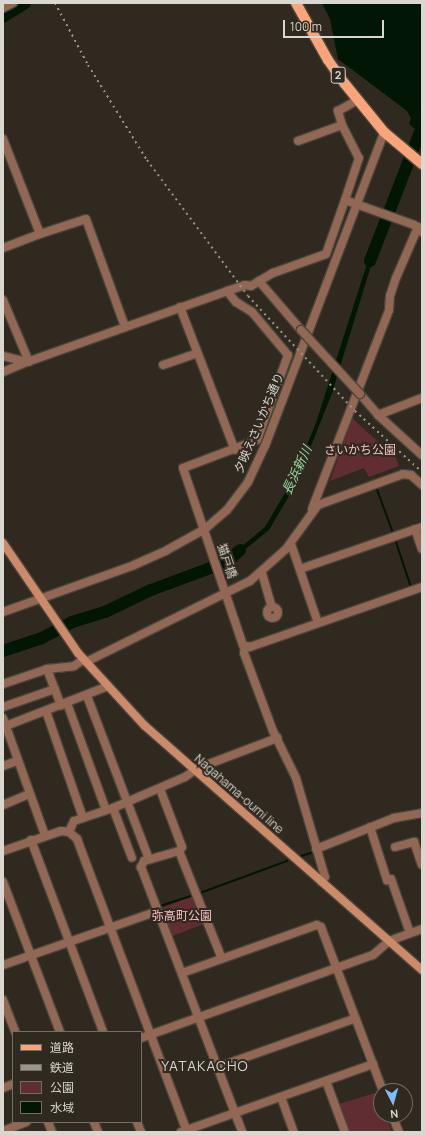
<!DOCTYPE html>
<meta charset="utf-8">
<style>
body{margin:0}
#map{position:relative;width:425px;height:1135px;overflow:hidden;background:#2f291f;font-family:Manrope,"Noto Sans JP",sans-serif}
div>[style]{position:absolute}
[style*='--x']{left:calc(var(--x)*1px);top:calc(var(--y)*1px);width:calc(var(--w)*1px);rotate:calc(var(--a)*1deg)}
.green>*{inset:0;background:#602d33;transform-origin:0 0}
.water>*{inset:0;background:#011605}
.stream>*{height:2px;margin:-1px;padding:0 1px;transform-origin:1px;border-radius:1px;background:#011605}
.river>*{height:12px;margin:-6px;padding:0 6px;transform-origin:6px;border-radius:6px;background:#011605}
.roads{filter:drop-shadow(1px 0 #4a453b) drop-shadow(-1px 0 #4a453b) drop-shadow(0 1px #4a453b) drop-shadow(0 -1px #4a453b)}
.minor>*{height:8px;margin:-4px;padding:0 4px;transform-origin:4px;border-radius:4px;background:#926854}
.minor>.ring{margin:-4px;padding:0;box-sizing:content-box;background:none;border:8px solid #926854;border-radius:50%}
.tertiary>*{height:8px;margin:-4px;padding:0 4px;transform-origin:4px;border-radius:4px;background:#926854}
.secondary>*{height:8px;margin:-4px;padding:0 4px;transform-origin:4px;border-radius:4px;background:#cc8a69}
.primary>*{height:10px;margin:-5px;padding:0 5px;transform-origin:5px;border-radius:5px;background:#faa479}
.rail>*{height:2px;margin-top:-1px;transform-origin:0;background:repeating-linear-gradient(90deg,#9a958d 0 2px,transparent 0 6px)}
.bridges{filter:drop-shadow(1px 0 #4a453b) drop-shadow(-1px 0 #4a453b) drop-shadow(0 1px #4a453b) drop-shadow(0 -1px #4a453b)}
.minor-bridge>*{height:8px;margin:-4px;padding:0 4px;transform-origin:4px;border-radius:4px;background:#926854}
span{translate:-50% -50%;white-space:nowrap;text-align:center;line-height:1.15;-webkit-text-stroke:4px #2f291f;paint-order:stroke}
.shield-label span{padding:1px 3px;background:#2f291f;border:1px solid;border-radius:3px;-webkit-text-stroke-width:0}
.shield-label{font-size:11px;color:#dad6d0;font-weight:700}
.street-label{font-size:12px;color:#dad6d0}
.park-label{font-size:12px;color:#f8c0c4}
.water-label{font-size:13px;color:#97dca0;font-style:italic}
.quarter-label{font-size:14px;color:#dad6d0;letter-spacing:1px}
.frame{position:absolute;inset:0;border:4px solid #dad6d0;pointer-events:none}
.legend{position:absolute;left:12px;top:1031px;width:130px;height:92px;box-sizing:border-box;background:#2f291f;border:1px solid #736e66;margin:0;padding:5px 7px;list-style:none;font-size:12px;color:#dad6d0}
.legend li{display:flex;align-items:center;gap:8px;height:20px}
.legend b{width:20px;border:1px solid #736e66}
.north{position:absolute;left:373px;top:1083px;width:40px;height:40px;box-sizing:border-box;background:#2f291f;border:1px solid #736e66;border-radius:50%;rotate:174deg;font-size:11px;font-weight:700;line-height:16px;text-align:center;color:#dad6d0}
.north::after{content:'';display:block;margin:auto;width:14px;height:18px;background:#7fbdfa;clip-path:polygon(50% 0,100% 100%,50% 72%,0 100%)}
.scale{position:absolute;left:283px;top:20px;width:101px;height:18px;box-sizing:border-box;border:2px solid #dad6d0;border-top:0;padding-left:5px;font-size:12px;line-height:14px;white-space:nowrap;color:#dad6d0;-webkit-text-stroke:3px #2f291f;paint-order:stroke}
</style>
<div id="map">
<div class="green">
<i style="clip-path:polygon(352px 418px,396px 458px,399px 466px,369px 477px,364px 468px,330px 481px)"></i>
<i style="left:193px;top:896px;width:30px;height:35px;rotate:69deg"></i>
<i style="clip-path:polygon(375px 1093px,381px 1107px,381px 1115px,385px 1115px,392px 1132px,349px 1132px,339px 1104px)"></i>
</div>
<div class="water">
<i style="clip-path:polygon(322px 3px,422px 3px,422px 135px,409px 124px,411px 118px,407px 111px,338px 59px,330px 19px)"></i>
<i style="clip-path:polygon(373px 245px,377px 246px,332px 393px,296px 484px,269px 530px,229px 562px,228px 558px,265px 527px,292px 481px,316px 423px)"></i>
</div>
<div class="stream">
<i style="--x:376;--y:487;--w:49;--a:69.7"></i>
<i style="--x:395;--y:539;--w:51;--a:71.6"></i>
<i style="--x:301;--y:856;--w:14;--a:-17"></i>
<i style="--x:200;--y:893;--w:93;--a:-20.2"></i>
<i style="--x:160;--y:906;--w:35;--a:-18"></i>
<i style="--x:75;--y:936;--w:28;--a:-21"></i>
<i style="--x:36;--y:949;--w:25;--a:-18"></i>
<i style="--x:3;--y:961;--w:22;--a:-21"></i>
<i style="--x:354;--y:1026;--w:35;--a:70"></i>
<i style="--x:391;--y:1122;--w:10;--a:73"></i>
</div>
<div class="river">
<i style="--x:3;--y:17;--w:26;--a:-32"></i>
<i style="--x:370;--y:261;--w:144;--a:-68.8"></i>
<i style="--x:3;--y:651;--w:41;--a:-18.4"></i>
<i style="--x:42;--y:638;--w:34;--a:-28"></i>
<i style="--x:72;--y:622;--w:34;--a:-17"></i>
<i style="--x:105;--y:612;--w:51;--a:-25.6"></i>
<i style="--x:151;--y:590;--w:63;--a:-20.4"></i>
<i style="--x:210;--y:568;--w:21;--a:-23"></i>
<i style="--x:229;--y:560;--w:15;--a:-42"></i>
</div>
<div class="roads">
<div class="minor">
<i style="--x:3;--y:8;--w:11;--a:-27"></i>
<i style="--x:342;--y:125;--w:15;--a:-106"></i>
<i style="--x:338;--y:111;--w:23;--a:-29"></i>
<i style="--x:3;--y:139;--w:102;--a:68.7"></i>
<i style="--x:40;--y:234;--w:48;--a:-18.1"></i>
<i style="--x:86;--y:219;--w:115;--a:70.1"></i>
<i style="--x:298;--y:141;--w:47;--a:-20"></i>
<i style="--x:342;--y:125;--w:37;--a:63"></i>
<i style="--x:359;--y:158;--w:44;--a:108.4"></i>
<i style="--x:3;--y:248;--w:40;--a:-21"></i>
<i style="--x:259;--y:281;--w:65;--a:49.4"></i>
<i style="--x:227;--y:291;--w:14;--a:51"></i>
<i style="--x:236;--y:302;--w:19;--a:32"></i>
<i style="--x:252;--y:312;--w:56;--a:50.1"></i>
<i style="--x:288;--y:355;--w:90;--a:110"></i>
<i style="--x:257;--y:440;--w:79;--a:159.3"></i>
<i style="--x:183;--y:468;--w:187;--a:71.3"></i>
<i style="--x:243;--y:645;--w:7;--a:16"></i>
<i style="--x:250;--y:647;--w:182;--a:-19.2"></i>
<i style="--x:3;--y:300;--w:67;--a:67.2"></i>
<i style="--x:180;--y:307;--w:153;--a:69"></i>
<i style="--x:3;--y:356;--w:25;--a:14"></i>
<i style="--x:27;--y:362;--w:212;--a:-19.5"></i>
<i style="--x:227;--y:291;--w:19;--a:-18"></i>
<i style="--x:245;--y:285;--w:6;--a:9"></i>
<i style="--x:251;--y:286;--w:26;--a:-31"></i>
<i style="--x:273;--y:273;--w:56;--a:-19.7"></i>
<i style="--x:326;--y:254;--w:57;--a:-70.6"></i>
<i style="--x:345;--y:200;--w:73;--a:19.9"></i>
<i style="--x:414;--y:225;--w:11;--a:41"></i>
<i style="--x:163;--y:365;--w:36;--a:-19"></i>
<i style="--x:3;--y:372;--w:26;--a:-23"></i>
<i style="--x:360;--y:394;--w:28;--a:49"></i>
<i style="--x:378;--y:415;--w:59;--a:42.3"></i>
<i style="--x:378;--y:415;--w:47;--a:-21.1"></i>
<i style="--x:312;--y:509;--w:213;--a:-68.8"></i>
<i style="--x:389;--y:310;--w:14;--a:-86"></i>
<i style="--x:390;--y:296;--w:19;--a:-72"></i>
<i style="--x:396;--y:278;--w:56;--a:-66.7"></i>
<i style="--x:415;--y:529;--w:21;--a:71"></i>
<i style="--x:291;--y:544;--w:83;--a:71.1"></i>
<i style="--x:300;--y:569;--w:129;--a:-19"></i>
<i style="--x:262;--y:573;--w:35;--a:74"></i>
<i class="ring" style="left:266.5px;top:606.5px;width:3px;height:3px"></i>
<i style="--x:245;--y:647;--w:6;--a:99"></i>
<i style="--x:244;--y:653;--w:83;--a:69.6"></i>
<i style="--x:273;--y:731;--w:52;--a:63.9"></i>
<i style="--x:296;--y:778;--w:103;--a:73.7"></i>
<i style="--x:325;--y:877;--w:6;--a:129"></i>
<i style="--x:86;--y:662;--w:183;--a:-26.3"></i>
<i style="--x:250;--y:581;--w:48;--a:-41.6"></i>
<i style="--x:286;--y:549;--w:54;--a:-54"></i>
<i style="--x:318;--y:505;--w:90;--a:-20"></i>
<i style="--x:403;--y:474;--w:8;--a:7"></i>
<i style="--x:411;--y:475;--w:15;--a:42"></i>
<i style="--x:47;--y:669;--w:39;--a:69"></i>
<i style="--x:3;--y:684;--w:46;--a:-18.8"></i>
<i style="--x:47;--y:669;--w:27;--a:-6"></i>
<i style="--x:74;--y:666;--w:12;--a:-35"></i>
<i style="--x:87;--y:696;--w:174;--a:69.2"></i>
<i style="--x:67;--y:703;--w:114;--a:70"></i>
<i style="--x:3;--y:707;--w:55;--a:-19.1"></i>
<i style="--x:46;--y:711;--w:113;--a:70.9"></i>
<i style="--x:3;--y:718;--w:124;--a:70.3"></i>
<i style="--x:3;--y:727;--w:113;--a:-21.3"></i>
<i style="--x:3;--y:766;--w:15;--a:-20"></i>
<i style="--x:160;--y:789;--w:62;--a:69.2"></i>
<i style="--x:182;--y:847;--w:5;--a:127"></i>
<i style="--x:179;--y:851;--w:116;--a:68.3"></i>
<i style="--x:3;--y:805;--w:28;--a:-23"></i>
<i style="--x:113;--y:808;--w:53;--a:69.2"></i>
<i style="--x:370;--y:827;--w:56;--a:72.2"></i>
<i style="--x:387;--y:880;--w:4;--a:-14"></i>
<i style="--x:391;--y:879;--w:57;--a:70.6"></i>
<i style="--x:69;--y:832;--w:12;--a:-66"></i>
<i style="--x:74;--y:821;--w:41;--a:-18.4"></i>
<i style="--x:113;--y:808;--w:78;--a:-23.3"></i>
<i style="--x:185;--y:777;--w:16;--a:-35"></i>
<i style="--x:198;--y:768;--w:85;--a:-20.8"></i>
<i style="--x:31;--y:840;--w:205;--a:69.4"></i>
<i style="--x:395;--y:847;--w:20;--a:-15"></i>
<i style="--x:414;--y:842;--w:24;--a:71"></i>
<i style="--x:316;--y:849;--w:84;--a:-21.7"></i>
<i style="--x:394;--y:818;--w:28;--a:-10"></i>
<i style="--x:179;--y:851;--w:36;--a:164"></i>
<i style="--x:144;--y:861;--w:7;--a:117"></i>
<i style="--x:141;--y:867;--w:284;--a:69.1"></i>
<i style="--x:3;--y:882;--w:160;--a:69.2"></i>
<i style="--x:389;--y:941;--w:35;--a:-20"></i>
<i style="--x:3;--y:965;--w:164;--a:-19.2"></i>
<i style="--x:182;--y:973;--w:143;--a:-19.6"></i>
<i style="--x:317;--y:925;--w:4;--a:27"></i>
<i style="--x:321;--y:927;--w:175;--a:69.3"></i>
<i style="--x:3;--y:1000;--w:34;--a:69"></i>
<i style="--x:218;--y:1067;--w:146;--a:-19.5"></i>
<i style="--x:326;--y:1081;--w:54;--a:69.6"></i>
<i style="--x:281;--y:1097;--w:37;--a:70"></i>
<i style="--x:392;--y:1115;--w:18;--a:68"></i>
<i style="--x:48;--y:1122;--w:11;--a:68"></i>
<i style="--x:94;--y:1122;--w:11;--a:68"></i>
<i style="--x:137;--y:1122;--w:11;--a:68"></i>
<i style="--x:3;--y:1131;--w:25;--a:-21"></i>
<i style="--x:181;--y:1132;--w:204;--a:-19.5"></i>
</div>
<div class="tertiary">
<i style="--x:3;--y:612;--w:139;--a:-19.7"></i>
<i style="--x:134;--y:565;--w:36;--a:-24"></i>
<i style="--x:167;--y:550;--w:43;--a:-28.9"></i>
<i style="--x:205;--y:529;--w:29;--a:-41"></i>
<i style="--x:227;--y:510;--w:35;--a:-53"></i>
<i style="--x:248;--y:482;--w:40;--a:-65"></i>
<i style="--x:265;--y:446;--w:336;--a:-69.2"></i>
<i style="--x:3;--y:851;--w:61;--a:-19"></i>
<i style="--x:61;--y:831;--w:8;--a:7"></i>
<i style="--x:69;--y:832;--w:11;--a:41"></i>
<i style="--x:77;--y:839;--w:313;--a:69.4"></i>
<i style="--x:141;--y:1038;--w:246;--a:-19.7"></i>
<i style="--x:373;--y:955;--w:21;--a:-41"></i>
<i style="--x:3;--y:1088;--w:11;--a:-22"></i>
</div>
<div class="secondary">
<i style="--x:3;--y:543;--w:133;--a:55.7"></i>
<i style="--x:78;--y:653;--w:98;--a:47.5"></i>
<i style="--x:144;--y:725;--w:371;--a:41.4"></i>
</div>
<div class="primary">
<i style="--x:296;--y:3;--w:65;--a:60.7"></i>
<i style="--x:328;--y:60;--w:29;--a:55"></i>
<i style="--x:345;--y:84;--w:62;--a:50.9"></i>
<i style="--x:384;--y:132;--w:50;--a:40.1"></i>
</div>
</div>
<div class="rail">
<i style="--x:55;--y:3;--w:70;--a:62"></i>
<i style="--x:88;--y:65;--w:112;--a:58.2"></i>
<i style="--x:147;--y:160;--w:169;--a:53.4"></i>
<i style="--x:248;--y:296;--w:157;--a:47.1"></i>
<i style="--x:355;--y:411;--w:91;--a:42.3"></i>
</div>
<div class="bridges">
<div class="minor-bridge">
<i style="--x:301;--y:330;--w:87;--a:47.3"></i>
</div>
</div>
<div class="shield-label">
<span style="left:338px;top:75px">2</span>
</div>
<div class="street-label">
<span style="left:259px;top:423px;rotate:-67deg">夕映えさいかち通り</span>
<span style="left:227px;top:561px;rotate:72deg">猫戸橋</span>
<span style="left:239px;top:794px;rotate:41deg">Nagahama-oumi line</span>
</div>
<div class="park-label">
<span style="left:360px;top:450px">さいかち公園</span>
<span style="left:182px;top:916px">弥高町公園</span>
</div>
<div class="water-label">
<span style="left:297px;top:470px;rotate:-65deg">長浜新川</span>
</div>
<div class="quarter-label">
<span style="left:205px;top:1066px">YATAKACHO</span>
</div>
<div class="frame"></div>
<ul class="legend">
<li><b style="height:5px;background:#faa479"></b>道路</li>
<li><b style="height:5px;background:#9a958d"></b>鉄道</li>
<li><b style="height:11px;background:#602d33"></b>公園</li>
<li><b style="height:11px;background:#011605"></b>水域</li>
</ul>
<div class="north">N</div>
<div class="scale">100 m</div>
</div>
